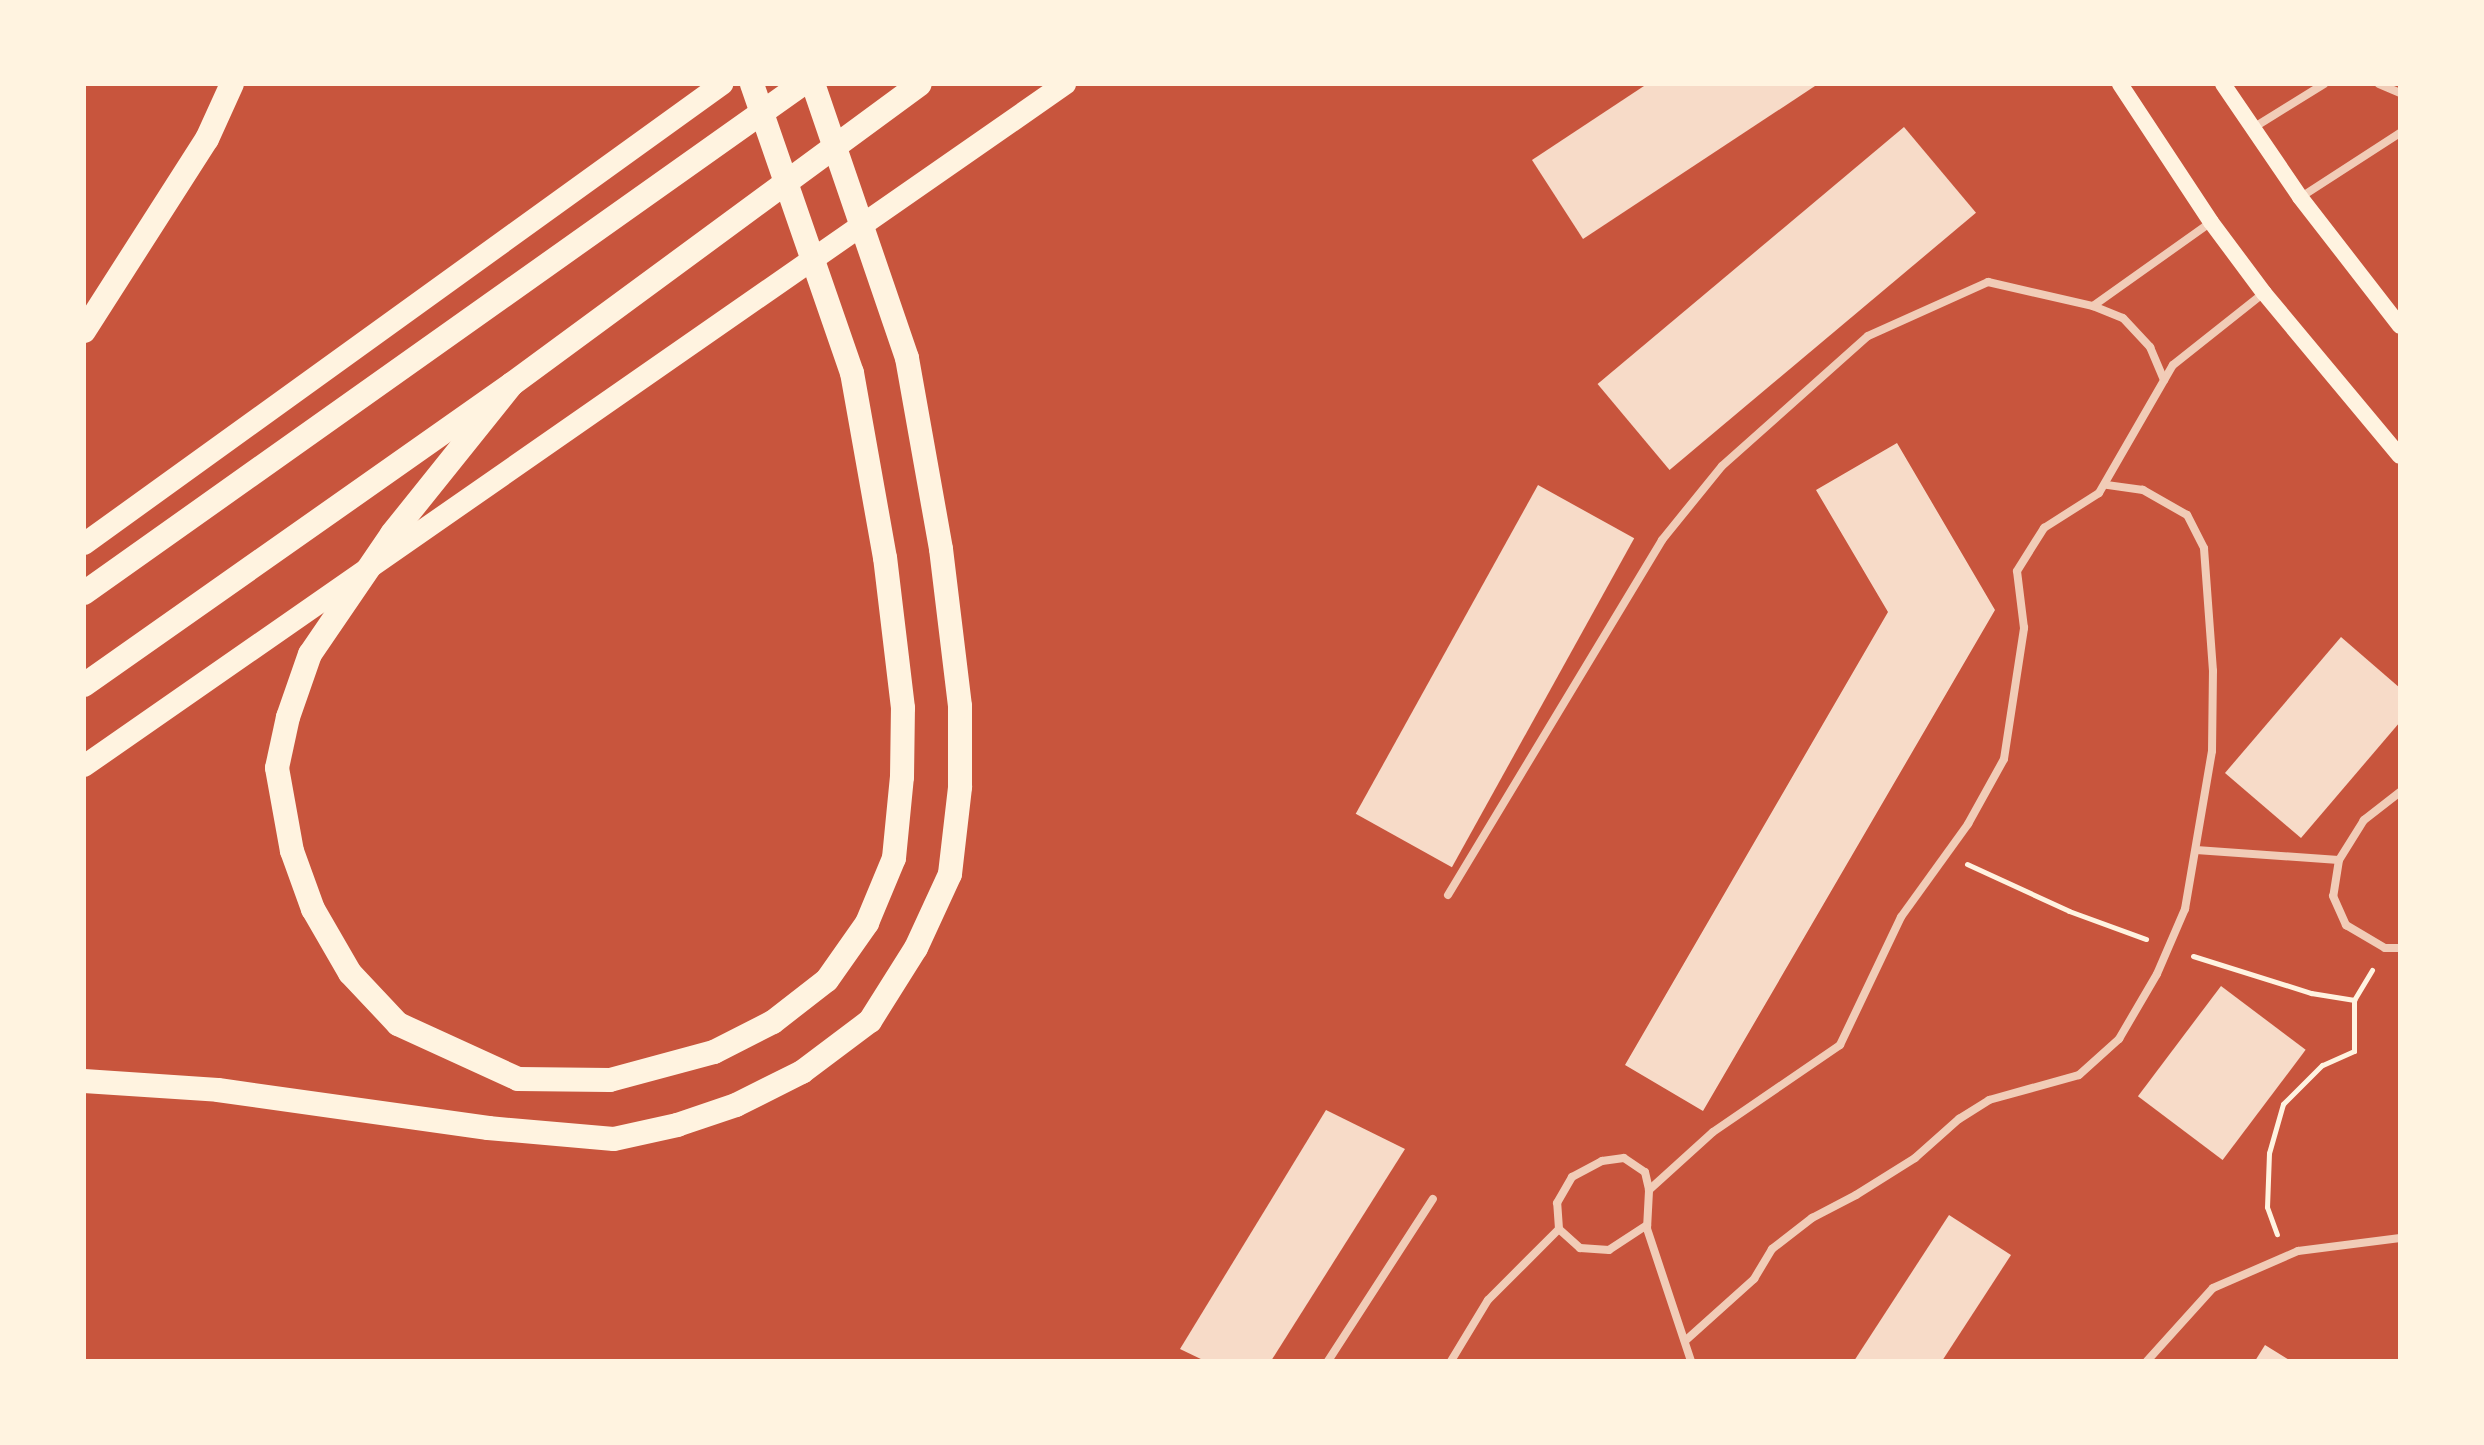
<!DOCTYPE html>
<style>
body{margin:0}
#map{position:relative;width:2484px;height:1445px;overflow:hidden;background:#c8553d;font-family:Poppins,sans-serif}
div>[style]{position:absolute}
[style*='--x']{left:calc(var(--x)*1px);top:calc(var(--y)*1px);width:calc(var(--w)*1px);rotate:calc(var(--a)*1deg)}
.building>*{inset:0;background:#f7dbc8;transform-origin:0 0}
.path>*{height:5px;margin:-2.5px;padding:0 2.5px;transform-origin:2.5px;border-radius:2.5px;background:#fff3e0}
.minor>*{height:8px;margin:-4px;padding:0 4px;transform-origin:4px;border-radius:4px;background:#f1ccb7}
.secondary>*{height:16px;margin:-8px;padding:0 8px;transform-origin:8px;border-radius:8px;background:#fff3e0}
.trunk>*{height:22px;margin:-11px;padding:0 11px;transform-origin:11px;border-radius:11px;background:#fff3e0}
.motorway>*{height:24px;margin:-12px;padding:0 12px;transform-origin:12px;border-radius:12px;background:#fff3e0}
span{translate:-50% -50%;white-space:nowrap;text-align:center;line-height:1.15;-webkit-text-stroke:6px #fff3e0;paint-order:stroke}
.frame{position:absolute;inset:0;border:86px solid #fff3e0;pointer-events:none}
</style>
<div id="map">
<div class="building">
<i style="clip-path:polygon(1647px 84px,1818px 84px,1583px 239px,1532px 160px)"></i>
<i style="left:1904px;top:127px;width:112px;height:400px;rotate:50deg"></i>
<i style="clip-path:polygon(1897px 443px,1995px 610px,1703px 1111px,1625px 1065px,1888px 612px,1816px 490px)"></i>
<i style="left:1538px;top:485px;width:110px;height:376px;rotate:29deg"></i>
<i style="clip-path:polygon(2341px 637px,2400px 688px,2400px 722px,2301px 838px,2225px 773px)"></i>
<i style="left:2221px;top:986px;width:106px;height:138px;rotate:37deg"></i>
<i style="clip-path:polygon(1326px 1110px,1405px 1149px,1271px 1361px,1205px 1361px,1180px 1349px)"></i>
<i style="clip-path:polygon(1949px 1215px,2011px 1255px,1942px 1361px,1854px 1361px)"></i>
<i style="clip-path:polygon(2265px 1345px,2291px 1361px,2255px 1361px)"></i>
</div>
<div class="path">
<i style="--x:1967;--y:864;--w:112;--a:24.7"></i>
<i style="--x:2069;--y:911;--w:82;--a:20"></i>
<i style="--x:2193;--y:956;--w:124;--a:17.4"></i>
<i style="--x:2311;--y:993;--w:44;--a:9.2"></i>
<i style="--x:2354;--y:1000;--w:51;--a:90"></i>
<i style="--x:2354;--y:1051;--w:35;--a:156"></i>
<i style="--x:2322;--y:1065;--w:55;--a:135"></i>
<i style="--x:2283;--y:1104;--w:51;--a:105.9"></i>
<i style="--x:2269;--y:1153;--w:54;--a:92.1"></i>
<i style="--x:2267;--y:1207;--w:29;--a:70"></i>
<i style="--x:2354;--y:1000;--w:35;--a:-59"></i>
</div>
<div class="minor">
<i style="--x:2379;--y:84;--w:23;--a:23"></i>
<i style="--x:2253;--y:128;--w:84;--a:-31.8"></i>
<i style="--x:2301;--y:197;--w:118;--a:-32.9"></i>
<i style="--x:2093;--y:306;--w:32;--a:22"></i>
<i style="--x:2123;--y:318;--w:40;--a:47"></i>
<i style="--x:2150;--y:347;--w:36;--a:67"></i>
<i style="--x:2400;--y:792;--w:46;--a:142.1"></i>
<i style="--x:2364;--y:820;--w:47;--a:122"></i>
<i style="--x:2339;--y:860;--w:36;--a:99"></i>
<i style="--x:2333;--y:896;--w:32;--a:66"></i>
<i style="--x:2346;--y:925;--w:45;--a:30.5"></i>
<i style="--x:2385;--y:948;--w:15;--a:0"></i>
<i style="--x:2196;--y:850;--w:143;--a:4"></i>
<i style="--x:1448;--y:895;--w:415;--a:-58.9"></i>
<i style="--x:1662;--y:540;--w:95;--a:-51"></i>
<i style="--x:1722;--y:466;--w:195;--a:-41.7"></i>
<i style="--x:1868;--y:336;--w:132;--a:-24.2"></i>
<i style="--x:1988;--y:282;--w:108;--a:12.9"></i>
<i style="--x:2093;--y:306;--w:145;--a:-35.4"></i>
<i style="--x:1647;--y:1225;--w:45;--a:146.7"></i>
<i style="--x:1609;--y:1250;--w:29;--a:-176"></i>
<i style="--x:1580;--y:1248;--w:28;--a:-138"></i>
<i style="--x:1559;--y:1229;--w:26;--a:-94"></i>
<i style="--x:1557;--y:1203;--w:30;--a:-60"></i>
<i style="--x:1572;--y:1177;--w:34;--a:-28"></i>
<i style="--x:1602;--y:1161;--w:22;--a:-8"></i>
<i style="--x:1624;--y:1158;--w:25;--a:34"></i>
<i style="--x:1645;--y:1172;--w:18;--a:77"></i>
<i style="--x:1685;--y:1341;--w:93;--a:-41.9"></i>
<i style="--x:1754;--y:1279;--w:35;--a:-59"></i>
<i style="--x:1772;--y:1249;--w:51;--a:-37.8"></i>
<i style="--x:1812;--y:1218;--w:50;--a:-27.6"></i>
<i style="--x:1856;--y:1195;--w:70;--a:-32.1"></i>
<i style="--x:1915;--y:1158;--w:59;--a:-41.6"></i>
<i style="--x:1959;--y:1119;--w:36;--a:-32"></i>
<i style="--x:1989;--y:1100;--w:93;--a:-15.5"></i>
<i style="--x:2079;--y:1075;--w:54;--a:-42"></i>
<i style="--x:2119;--y:1039;--w:75;--a:-59.7"></i>
<i style="--x:2157;--y:974;--w:71;--a:-66.7"></i>
<i style="--x:2185;--y:909;--w:160;--a:-80.3"></i>
<i style="--x:2212;--y:751;--w:80;--a:-89.3"></i>
<i style="--x:2213;--y:671;--w:123;--a:-94.2"></i>
<i style="--x:2204;--y:548;--w:37;--a:-117"></i>
<i style="--x:2187;--y:515;--w:51;--a:-150.4"></i>
<i style="--x:2143;--y:490;--w:37;--a:-172"></i>
<i style="--x:1328;--y:1361;--w:193;--a:-57.1"></i>
<i style="--x:1451;--y:1361;--w:71;--a:-58.8"></i>
<i style="--x:1488;--y:1300;--w:100;--a:-45"></i>
<i style="--x:1691;--y:1361;--w:139;--a:-108.4"></i>
<i style="--x:1647;--y:1229;--w:39;--a:-87"></i>
<i style="--x:1649;--y:1190;--w:86;--a:-42.2"></i>
<i style="--x:1713;--y:1132;--w:154;--a:-34.4"></i>
<i style="--x:1840;--y:1045;--w:142;--a:-64.5"></i>
<i style="--x:1901;--y:917;--w:115;--a:-54.2"></i>
<i style="--x:1968;--y:824;--w:74;--a:-61"></i>
<i style="--x:2004;--y:759;--w:133;--a:-81.3"></i>
<i style="--x:2024;--y:628;--w:57;--a:-97"></i>
<i style="--x:2017;--y:571;--w:51;--a:-57.9"></i>
<i style="--x:2044;--y:528;--w:65;--a:-32.5"></i>
<i style="--x:2099;--y:493;--w:148;--a:-60"></i>
<i style="--x:2173;--y:365;--w:116;--a:-38.4"></i>
<i style="--x:2147;--y:1361;--w:98;--a:-47.9"></i>
<i style="--x:2213;--y:1288;--w:93;--a:-23.5"></i>
<i style="--x:2298;--y:1251;--w:103;--a:-7.3"></i>
</div>
<div class="secondary">
<i style="--x:2120;--y:84;--w:165;--a:56.6"></i>
<i style="--x:2211;--y:222;--w:89;--a:53.3"></i>
<i style="--x:2264;--y:293;--w:212;--a:50.2"></i>
<i style="--x:2223;--y:84;--w:137;--a:55.7"></i>
<i style="--x:2300;--y:197;--w:163;--a:52.2"></i>
</div>
<div class="trunk">
<i style="--x:84;--y:544;--w:787;--a:-35.79"></i>
<i style="--x:84;--y:766;--w:1195;--a:-34.81"></i>
</div>
<div class="motorway">
<i style="--x:84;--y:331;--w:228;--a:-57.4"></i>
<i style="--x:207;--y:139;--w:60;--a:-65.6"></i>
<i style="--x:512;--y:384;--w:192;--a:128.7"></i>
<i style="--x:392;--y:534;--w:145;--a:124.3"></i>
<i style="--x:310;--y:654;--w:67;--a:109.2"></i>
<i style="--x:288;--y:717;--w:52;--a:102.2"></i>
<i style="--x:277;--y:768;--w:84;--a:79.8"></i>
<i style="--x:292;--y:851;--w:62;--a:70.1"></i>
<i style="--x:313;--y:909;--w:74;--a:60"></i>
<i style="--x:350;--y:973;--w:70;--a:46.7"></i>
<i style="--x:398;--y:1024;--w:132;--a:24.6"></i>
<i style="--x:518;--y:1079;--w:92;--a:0.6"></i>
<i style="--x:610;--y:1080;--w:108;--a:-15.1"></i>
<i style="--x:714;--y:1052;--w:66;--a:-27"></i>
<i style="--x:773;--y:1022;--w:68;--a:-37.9"></i>
<i style="--x:827;--y:980;--w:70;--a:-54.9"></i>
<i style="--x:867;--y:923;--w:70;--a:-67.4"></i>
<i style="--x:894;--y:858;--w:81;--a:-84.4"></i>
<i style="--x:902;--y:777;--w:69;--a:-89.2"></i>
<i style="--x:903;--y:708;--w:151;--a:-96.8"></i>
<i style="--x:885;--y:558;--w:188;--a:-100.1"></i>
<i style="--x:852;--y:373;--w:306;--a:-109.1"></i>
<i style="--x:84;--y:593;--w:880;--a:-35.33"></i>
<i style="--x:84;--y:685;--w:523;--a:-35.12"></i>
<i style="--x:512;--y:384;--w:506;--a:-36.33"></i>
<i style="--x:84;--y:1081;--w:134;--a:3.8"></i>
<i style="--x:218;--y:1090;--w:273;--a:8"></i>
<i style="--x:488;--y:1128;--w:126;--a:5"></i>
<i style="--x:614;--y:1139;--w:65;--a:-12.5"></i>
<i style="--x:677;--y:1125;--w:62;--a:-18.7"></i>
<i style="--x:736;--y:1105;--w:74;--a:-26.6"></i>
<i style="--x:802;--y:1072;--w:85;--a:-36.9"></i>
<i style="--x:870;--y:1021;--w:86;--a:-57.8"></i>
<i style="--x:916;--y:948;--w:81;--a:-65.3"></i>
<i style="--x:950;--y:874;--w:88;--a:-83.4"></i>
<i style="--x:960;--y:787;--w:81;--a:-90"></i>
<i style="--x:960;--y:706;--w:158;--a:-96.9"></i>
<i style="--x:941;--y:549;--w:194;--a:-100.1"></i>
<i style="--x:907;--y:358;--w:290;--a:-108.9"></i>
</div>
<div class="frame"></div>
</div>
